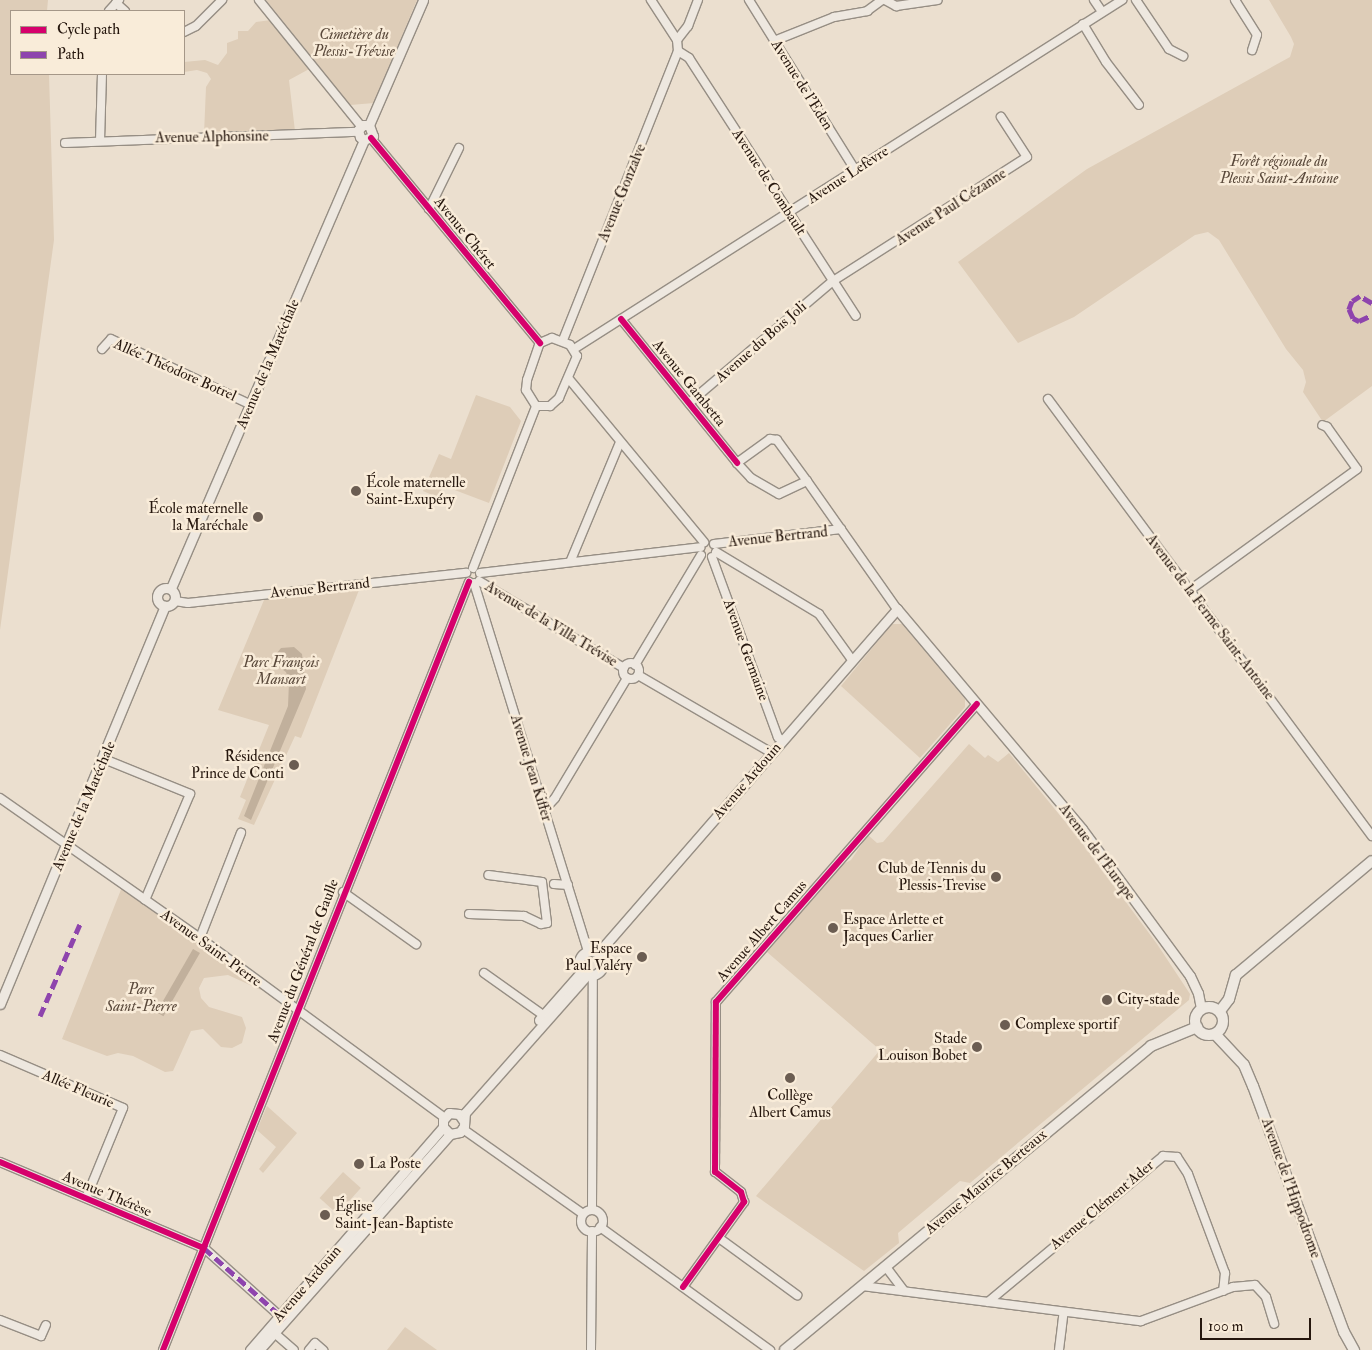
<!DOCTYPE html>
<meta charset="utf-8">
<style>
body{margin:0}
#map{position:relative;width:1372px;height:1350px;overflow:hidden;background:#ebdfcf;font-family:"IM FELL Double Pica",serif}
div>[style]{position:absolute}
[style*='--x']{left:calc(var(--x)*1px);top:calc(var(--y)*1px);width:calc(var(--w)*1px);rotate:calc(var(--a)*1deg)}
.green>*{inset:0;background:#decdb8;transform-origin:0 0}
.water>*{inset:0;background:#c1b09c;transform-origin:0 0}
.roads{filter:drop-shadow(1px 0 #968e84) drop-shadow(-1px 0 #968e84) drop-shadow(0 1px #968e84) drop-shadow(0 -1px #968e84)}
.minor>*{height:8px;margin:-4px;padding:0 4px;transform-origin:4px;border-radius:4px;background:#eee8e0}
.minor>.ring{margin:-4px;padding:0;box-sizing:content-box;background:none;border:8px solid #eee8e0;border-radius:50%}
.tertiary>*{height:9px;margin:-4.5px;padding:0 4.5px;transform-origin:4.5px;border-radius:4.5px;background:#eee8e0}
.tertiary>.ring{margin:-4.5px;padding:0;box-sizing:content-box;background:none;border:9px solid #eee8e0;border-radius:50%}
.secondary>*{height:10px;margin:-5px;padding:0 5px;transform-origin:5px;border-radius:5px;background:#eee8e0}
.secondary>.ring{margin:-5px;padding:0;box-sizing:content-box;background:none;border:10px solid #eee8e0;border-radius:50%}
.quiet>*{height:5px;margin-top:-2.5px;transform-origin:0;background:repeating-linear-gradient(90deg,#8e44ad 0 10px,transparent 0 15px)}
.cycleway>*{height:6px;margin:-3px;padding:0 3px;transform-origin:3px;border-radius:3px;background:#d6006c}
.dots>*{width:14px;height:14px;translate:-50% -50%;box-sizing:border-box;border:2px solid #f9ecd9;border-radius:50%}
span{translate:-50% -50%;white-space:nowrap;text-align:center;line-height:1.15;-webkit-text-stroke:5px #f9ecd9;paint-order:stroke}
.park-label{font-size:15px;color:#5a493b;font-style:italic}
.street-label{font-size:15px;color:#26170e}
.poi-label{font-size:15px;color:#26170e}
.left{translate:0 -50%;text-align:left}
.right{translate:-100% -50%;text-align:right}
.legend{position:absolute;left:10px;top:10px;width:175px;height:65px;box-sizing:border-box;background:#f9ecd9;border:1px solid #a59788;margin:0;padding:6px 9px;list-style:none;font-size:15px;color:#26170e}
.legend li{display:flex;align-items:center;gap:10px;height:25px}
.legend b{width:25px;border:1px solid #a59788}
.scale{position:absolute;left:1200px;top:1318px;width:111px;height:22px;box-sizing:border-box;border:2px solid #26170e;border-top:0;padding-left:6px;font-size:15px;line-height:18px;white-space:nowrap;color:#26170e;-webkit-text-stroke:4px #f9ecd9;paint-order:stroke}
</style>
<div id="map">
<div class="green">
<i style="clip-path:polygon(0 0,48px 0,47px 11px,11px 11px,11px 74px,49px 74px,54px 240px,0 630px)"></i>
<i style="clip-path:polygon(266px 0,417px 0,374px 103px,350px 105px)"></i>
<i style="clip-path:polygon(1269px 0,1372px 0,1372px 386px,1323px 422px,1303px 392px,1306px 382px,1303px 370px,1286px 349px,1219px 240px,1208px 232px,1195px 235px,1074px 317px,1018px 343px,958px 262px,1087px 169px,1290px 57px,1294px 44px,1291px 37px)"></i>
<i style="clip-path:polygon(271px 20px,311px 68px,289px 80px,295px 131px,204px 134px,206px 87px,211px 79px,207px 73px,197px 70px,184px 72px,184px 62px,205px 60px,218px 65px,227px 53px,227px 43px,238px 39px,238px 31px,248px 31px,256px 22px)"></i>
<i style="clip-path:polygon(476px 395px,510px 407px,521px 421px,489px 503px,444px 486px,437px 497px,423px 491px,439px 454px,451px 459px)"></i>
<i style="clip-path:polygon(359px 590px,301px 738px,295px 736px,254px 825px,238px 819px,246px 800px,240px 797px,269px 725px,218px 710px,264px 600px)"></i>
<i style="clip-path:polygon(892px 624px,902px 624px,965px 699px,965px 707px,920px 758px,841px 686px)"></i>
<i style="clip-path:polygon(969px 744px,985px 758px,988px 755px,998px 762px,1009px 753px,1076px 835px,1157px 944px,1190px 994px,1189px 1000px,970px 1183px,960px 1181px,911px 1222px,898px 1233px,899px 1243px,864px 1271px,756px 1196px,880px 1050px,767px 952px,843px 864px,851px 860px,868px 835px,877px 843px,883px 842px)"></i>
<i style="clip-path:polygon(122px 887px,263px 986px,261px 990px,228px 975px,204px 978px,199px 988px,201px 998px,209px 1007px,242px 1017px,246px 1028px,242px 1043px,232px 1048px,221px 1047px,203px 1029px,191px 1031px,173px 1071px,165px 1072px,133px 1056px,118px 1053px,107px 1056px,62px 1039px)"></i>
<i style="clip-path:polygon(267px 1106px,297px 1133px,263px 1173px,259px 1169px,276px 1147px,257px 1130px)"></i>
<i style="left:343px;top:1172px;width:24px;height:35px;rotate:42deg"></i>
<i style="clip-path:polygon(405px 1327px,437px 1350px,387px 1350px)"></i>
</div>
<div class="water">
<i style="clip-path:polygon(294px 647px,302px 654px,306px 689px,251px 820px,244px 816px,288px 706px,289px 682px,286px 672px,276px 665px,277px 653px,281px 648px)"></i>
<i style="left:193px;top:949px;width:8px;height:73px;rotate:30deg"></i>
</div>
<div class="roads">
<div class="minor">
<i style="--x:259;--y:0;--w:162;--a:51"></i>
<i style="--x:749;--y:0;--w:202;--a:58"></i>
<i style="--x:885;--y:0;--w:13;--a:29"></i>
<i style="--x:896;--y:6;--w:42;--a:-8.1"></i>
<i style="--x:1094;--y:0;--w:14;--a:56"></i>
<i style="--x:1136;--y:0;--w:59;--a:56"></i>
<i style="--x:1169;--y:49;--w:16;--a:27"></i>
<i style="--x:1235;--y:0;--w:41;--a:57.8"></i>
<i style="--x:1257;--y:35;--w:16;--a:108"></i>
<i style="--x:116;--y:3;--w:12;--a:42"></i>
<i style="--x:109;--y:11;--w:15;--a:-48"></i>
<i style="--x:1083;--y:24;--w:44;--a:58.8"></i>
<i style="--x:1106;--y:62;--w:54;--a:52.5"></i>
<i style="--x:184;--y:32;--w:13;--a:-27"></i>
<i style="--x:196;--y:26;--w:37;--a:-45"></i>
<i style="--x:677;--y:40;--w:18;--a:-52"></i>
<i style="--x:688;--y:26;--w:28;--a:-69"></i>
<i style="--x:774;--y:41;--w:65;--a:-21.8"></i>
<i style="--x:834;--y:17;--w:34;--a:-10"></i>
<i style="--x:867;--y:11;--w:19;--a:-36"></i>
<i style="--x:678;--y:51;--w:13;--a:32"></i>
<i style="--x:689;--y:58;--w:307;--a:57.1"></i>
<i style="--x:371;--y:138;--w:266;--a:50.5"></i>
<i style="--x:100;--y:141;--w:67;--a:-88.3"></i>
<i style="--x:65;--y:143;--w:293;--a:-2.2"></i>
<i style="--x:429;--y:209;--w:68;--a:-63.8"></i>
<i style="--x:621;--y:319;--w:185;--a:51.1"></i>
<i style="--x:737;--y:463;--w:21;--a:47"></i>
<i style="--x:751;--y:478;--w:32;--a:30"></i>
<i style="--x:779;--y:494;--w:31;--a:-25"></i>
<i style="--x:807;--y:481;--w:51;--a:-126.2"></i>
<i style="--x:777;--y:440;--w:7;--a:-172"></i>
<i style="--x:770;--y:439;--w:41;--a:144"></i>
<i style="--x:552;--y:338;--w:19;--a:21"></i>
<i style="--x:570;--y:345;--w:13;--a:58"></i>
<i style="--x:577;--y:356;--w:46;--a:113.2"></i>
<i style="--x:559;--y:398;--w:12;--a:138"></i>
<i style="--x:550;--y:406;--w:14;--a:180"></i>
<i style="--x:536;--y:406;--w:19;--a:-122"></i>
<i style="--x:526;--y:390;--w:10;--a:-84"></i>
<i style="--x:527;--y:380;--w:39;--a:-71"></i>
<i style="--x:540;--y:343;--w:13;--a:-23"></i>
<i style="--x:563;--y:340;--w:311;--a:-68.3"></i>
<i style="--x:678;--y:51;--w:11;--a:-95"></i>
<i style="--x:677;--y:40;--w:48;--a:-123"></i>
<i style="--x:102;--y:349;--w:13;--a:-48"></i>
<i style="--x:111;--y:339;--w:155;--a:25.2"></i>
<i style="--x:574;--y:349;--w:650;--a:-32.49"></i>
<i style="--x:569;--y:379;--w:212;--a:50.4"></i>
<i style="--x:1048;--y:399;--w:544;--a:53.45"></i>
<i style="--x:689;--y:403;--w:189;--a:-40.3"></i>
<i style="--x:833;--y:281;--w:230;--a:-32.6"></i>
<i style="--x:1027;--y:157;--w:48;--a:-123"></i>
<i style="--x:807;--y:481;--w:156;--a:54.9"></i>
<i style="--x:714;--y:544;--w:128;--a:-6.7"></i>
<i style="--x:716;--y:552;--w:120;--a:31"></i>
<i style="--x:819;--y:614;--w:57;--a:54.3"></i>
<i style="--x:712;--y:557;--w:192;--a:69.9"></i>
<i style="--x:778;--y:737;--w:6;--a:45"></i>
<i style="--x:571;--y:560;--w:128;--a:-67.4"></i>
<i style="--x:473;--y:568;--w:174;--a:-68.7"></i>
<i style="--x:480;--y:573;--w:222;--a:-6.7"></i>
<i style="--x:479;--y:581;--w:169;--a:31"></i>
<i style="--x:474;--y:583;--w:386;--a:72.8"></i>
<i style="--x:1190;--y:590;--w:206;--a:-35.9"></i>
<i style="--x:1357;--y:469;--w:52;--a:-125.5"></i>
<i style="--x:1327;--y:427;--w:5;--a:-158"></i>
<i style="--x:175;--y:601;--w:13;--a:9"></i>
<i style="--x:188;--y:603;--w:280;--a:-6.2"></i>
<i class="ring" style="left:623px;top:663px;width:8px;height:8px"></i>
<i style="--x:635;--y:665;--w:128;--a:-59"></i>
<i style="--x:638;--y:675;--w:155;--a:30.2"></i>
<i style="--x:104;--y:759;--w:93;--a:22.1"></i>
<i style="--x:190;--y:794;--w:115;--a:113"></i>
<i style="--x:0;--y:798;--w:244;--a:35"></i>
<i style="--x:200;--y:938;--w:303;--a:36.3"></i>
<i style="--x:544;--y:810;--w:16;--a:-47"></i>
<i style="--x:555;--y:798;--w:140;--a:-59"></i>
<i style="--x:554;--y:884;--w:14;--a:4"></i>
<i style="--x:343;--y:892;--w:90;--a:35.5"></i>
<i style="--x:469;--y:914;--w:55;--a:2.1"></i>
<i style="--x:524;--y:916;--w:19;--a:25"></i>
<i style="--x:541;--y:924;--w:6;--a:-9"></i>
<i style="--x:547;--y:923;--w:41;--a:-97"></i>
<i style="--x:542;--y:882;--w:54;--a:-172.6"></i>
<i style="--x:200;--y:938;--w:113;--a:-68.7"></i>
<i style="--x:484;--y:973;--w:72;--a:35.4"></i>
<i style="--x:0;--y:1055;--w:134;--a:23.3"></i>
<i style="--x:123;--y:1108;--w:97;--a:112.3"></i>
<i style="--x:463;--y:1129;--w:147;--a:35.3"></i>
<i style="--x:0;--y:1162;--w:221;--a:22.9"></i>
<i style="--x:204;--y:1248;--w:106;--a:41.9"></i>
<i style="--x:592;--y:1210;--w:234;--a:-89.8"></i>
<i class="ring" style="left:581px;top:1210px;width:14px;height:14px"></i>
<i style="--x:600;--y:1227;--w:210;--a:35.9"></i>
<i style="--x:719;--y:1238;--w:97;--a:36.2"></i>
<i style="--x:886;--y:1267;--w:30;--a:53"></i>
<i style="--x:862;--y:1286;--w:281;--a:7.2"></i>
<i style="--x:1141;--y:1321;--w:98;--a:-20.3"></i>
<i style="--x:1233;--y:1287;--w:22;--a:-5"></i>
<i style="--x:1255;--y:1285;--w:16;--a:47"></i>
<i style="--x:1266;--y:1297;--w:28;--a:73"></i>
<i style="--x:683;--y:1287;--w:105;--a:-54.3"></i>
<i style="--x:744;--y:1202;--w:10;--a:-107"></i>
<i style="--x:741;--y:1192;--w:33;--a:-142"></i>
<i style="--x:715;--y:1172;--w:170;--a:-89.7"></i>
<i style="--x:716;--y:1002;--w:396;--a:-48.8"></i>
<i style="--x:988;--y:1302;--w:228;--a:-39.8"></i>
<i style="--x:1163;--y:1156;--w:14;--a:4"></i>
<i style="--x:1177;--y:1157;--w:20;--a:57"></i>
<i style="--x:1188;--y:1174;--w:106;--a:69.5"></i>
<i style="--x:1225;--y:1273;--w:18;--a:96"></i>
<i style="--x:0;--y:1320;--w:44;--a:21.3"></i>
<i style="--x:41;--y:1336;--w:12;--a:-66"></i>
<i style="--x:271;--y:1330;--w:30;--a:41"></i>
<i style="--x:163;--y:1350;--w:827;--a:-68.28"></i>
<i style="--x:309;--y:1350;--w:9;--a:-49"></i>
<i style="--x:315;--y:1343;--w:11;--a:41"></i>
<i style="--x:591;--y:1350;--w:119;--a:-89.5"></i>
<i style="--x:1059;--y:1350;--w:38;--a:-83"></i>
</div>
<div class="tertiary">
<i style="--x:369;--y:125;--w:136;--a:-66.6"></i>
<i style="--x:364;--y:140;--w:5;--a:-143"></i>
<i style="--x:360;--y:137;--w:7;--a:-106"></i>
<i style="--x:358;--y:130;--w:7;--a:-45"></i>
<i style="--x:363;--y:125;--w:6;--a:0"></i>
<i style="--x:364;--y:140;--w:10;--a:-24"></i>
<i style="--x:373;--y:136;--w:12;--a:-110"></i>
<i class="ring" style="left:157px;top:588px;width:9px;height:9px"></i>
<i style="--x:171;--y:588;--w:488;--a:-66.7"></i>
<i class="ring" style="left:579px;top:951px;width:15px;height:15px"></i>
<i style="--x:598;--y:953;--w:456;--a:-49"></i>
<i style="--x:897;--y:609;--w:287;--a:49.9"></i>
<i style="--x:1082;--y:829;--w:182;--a:53.7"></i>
<i style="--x:1190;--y:976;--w:19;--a:65"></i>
<i style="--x:1198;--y:993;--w:16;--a:79"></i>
<i style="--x:0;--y:1004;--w:431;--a:-67.5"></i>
<i style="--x:539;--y:1020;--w:65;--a:-48.7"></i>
<i style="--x:463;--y:1120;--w:7;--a:-124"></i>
<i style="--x:459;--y:1114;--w:10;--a:-174"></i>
<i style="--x:449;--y:1113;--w:9;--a:131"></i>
<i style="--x:443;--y:1120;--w:7;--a:90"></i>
<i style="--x:443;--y:1127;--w:10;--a:45"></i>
<i style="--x:450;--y:1134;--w:10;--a:-11"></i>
<i style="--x:460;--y:1132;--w:7;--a:-56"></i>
<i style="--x:464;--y:1126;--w:13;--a:-86"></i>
<i style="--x:465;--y:1113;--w:184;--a:-48.5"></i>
<i style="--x:250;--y:1350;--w:295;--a:-49.1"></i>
<i style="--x:259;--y:1350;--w:288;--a:-48.5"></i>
</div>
<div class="secondary">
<i class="ring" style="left:1195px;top:1007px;width:18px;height:18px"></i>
<i style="--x:1220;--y:1011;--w:15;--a:-53"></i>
<i style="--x:1229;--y:999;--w:25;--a:-74"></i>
<i style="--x:1236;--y:975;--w:177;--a:-40"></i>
<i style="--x:1215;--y:1034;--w:42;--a:46.9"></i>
<i style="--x:1244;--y:1065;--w:23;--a:67"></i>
<i style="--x:1253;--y:1086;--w:262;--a:69.7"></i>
<i style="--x:1344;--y:1332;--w:21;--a:61"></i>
<i style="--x:785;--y:1350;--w:476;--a:-39.7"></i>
<i style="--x:1151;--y:1046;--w:50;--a:-22.4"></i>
</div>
</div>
<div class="quiet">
<i style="--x:1372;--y:303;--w:14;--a:-150"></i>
<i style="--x:1360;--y:296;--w:9;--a:148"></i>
<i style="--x:1352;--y:301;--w:9;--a:111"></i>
<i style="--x:1349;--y:309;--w:10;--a:66"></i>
<i style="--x:1353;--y:318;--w:7;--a:27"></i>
<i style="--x:1359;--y:321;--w:14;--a:-25"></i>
<i style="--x:40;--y:1016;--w:100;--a:-66.5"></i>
<i style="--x:206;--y:1244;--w:4;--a:117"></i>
<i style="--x:204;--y:1248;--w:108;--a:41.6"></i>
</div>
<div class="cycleway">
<i style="--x:371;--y:138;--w:266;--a:50.5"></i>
<i style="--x:621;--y:319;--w:185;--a:51.1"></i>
<i style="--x:0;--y:1162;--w:221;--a:22.9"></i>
<i style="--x:683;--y:1287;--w:105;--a:-54.3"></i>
<i style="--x:744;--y:1202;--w:10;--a:-107"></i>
<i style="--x:741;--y:1192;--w:33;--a:-142"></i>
<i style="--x:715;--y:1172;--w:170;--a:-89.7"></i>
<i style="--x:716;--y:1002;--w:396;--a:-48.8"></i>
<i style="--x:163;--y:1350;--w:827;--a:-68.28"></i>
</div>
<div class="dots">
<i style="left:356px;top:491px;background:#6b5d52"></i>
<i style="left:258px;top:517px;background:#6b5d52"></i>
<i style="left:294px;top:765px;background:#6b5d52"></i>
<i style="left:996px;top:877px;background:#6b5d52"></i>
<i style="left:833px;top:928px;background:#6b5d52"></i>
<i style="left:642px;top:957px;background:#6b5d52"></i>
<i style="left:1107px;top:1000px;background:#6b5d52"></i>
<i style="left:1005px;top:1025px;background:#6b5d52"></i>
<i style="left:977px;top:1047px;background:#6b5d52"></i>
<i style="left:790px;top:1078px;background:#6b5d52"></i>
<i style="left:359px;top:1164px;background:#6b5d52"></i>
<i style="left:325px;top:1215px;background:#6b5d52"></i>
</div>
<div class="park-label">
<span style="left:354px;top:43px">Cimetière du<br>Plessis-Trévise</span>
<span style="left:1279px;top:170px">Forêt régionale du<br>Plessis Saint-Antoine</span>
<span style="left:281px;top:671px">Parc François<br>Mansart</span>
<span style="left:141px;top:998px">Parc<br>Saint-Pierre</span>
</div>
<div class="street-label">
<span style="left:802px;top:85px;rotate:58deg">Avenue de l'Eden</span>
<span style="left:212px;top:137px;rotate:-1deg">Avenue Alphonsine</span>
<span style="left:848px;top:175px;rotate:-33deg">Avenue Lefèvre</span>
<span style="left:769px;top:182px;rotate:57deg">Avenue de Combault</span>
<span style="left:622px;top:193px;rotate:-68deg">Avenue Gonzalve</span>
<span style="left:951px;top:207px;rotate:-33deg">Avenue Paul Cézanne</span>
<span style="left:465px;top:233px;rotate:51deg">Avenue Chéret</span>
<span style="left:761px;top:342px;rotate:-41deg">Avenue du Bois Joli</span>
<span style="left:268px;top:364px;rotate:-67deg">Avenue de la Maréchale</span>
<span style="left:175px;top:370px;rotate:24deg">Allée Théodore Botrel</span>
<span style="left:689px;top:383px;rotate:51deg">Avenue Gambetta</span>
<span style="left:778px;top:537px;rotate:-6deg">Avenue Bertrand</span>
<span style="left:320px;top:588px;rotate:-6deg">Avenue Bertrand</span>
<span style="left:1210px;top:617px;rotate:53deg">Avenue de la Ferme Saint-Antoine</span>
<span style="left:551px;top:624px;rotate:31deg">Avenue de la Villa Trévise</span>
<span style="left:746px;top:650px;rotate:70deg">Avenue Germaine</span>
<span style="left:531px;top:768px;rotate:73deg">Avenue Jean Kiffer</span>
<span style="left:747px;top:781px;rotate:-49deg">Avenue Ardouin</span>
<span style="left:84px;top:806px;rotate:-67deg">Avenue de la Maréchale</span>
<span style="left:1097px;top:852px;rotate:53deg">Avenue de l'Europe</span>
<span style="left:762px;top:931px;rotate:-49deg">Avenue Albert Camus</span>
<span style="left:211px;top:948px;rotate:36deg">Avenue Saint-Pierre</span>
<span style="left:303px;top:961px;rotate:-69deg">Avenue du Général de Gaulle</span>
<span style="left:78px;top:1089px;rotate:23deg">Allée Fleurie</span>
<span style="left:986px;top:1182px;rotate:-40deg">Avenue Maurice Berteaux</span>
<span style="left:1291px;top:1188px;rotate:70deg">Avenue de l'Hippodrome</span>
<span style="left:107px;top:1194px;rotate:23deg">Avenue Thérèse</span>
<span style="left:1102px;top:1205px;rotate:-40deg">Avenue Clément Ader</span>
<span style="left:307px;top:1284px;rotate:-49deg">Avenue Ardouin</span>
</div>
<div class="poi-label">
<span class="left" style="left:366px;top:491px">École maternelle<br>Saint-Exupéry</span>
<span class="right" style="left:248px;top:517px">École maternelle<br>la Maréchale</span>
<span class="right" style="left:284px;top:765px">Résidence<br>Prince de Conti</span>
<span class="right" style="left:986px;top:877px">Club de Tennis du<br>Plessis-Trevise</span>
<span class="left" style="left:843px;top:928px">Espace Arlette et<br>Jacques Carlier</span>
<span class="right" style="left:632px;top:957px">Espace<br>Paul Valéry</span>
<span class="left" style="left:1117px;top:1000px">City-stade</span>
<span class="left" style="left:1015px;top:1025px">Complexe sportif</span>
<span class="right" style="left:967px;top:1047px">Stade<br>Louison Bobet</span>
<span style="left:790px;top:1104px">Collège<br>Albert Camus</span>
<span class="left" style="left:369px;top:1164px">La Poste</span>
<span class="left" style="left:335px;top:1215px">Église<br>Saint-Jean-Baptiste</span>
</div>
<ul class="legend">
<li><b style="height:6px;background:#d6006c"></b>Cycle path</li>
<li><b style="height:6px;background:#8e44ad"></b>Path</li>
</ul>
<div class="scale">100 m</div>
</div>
